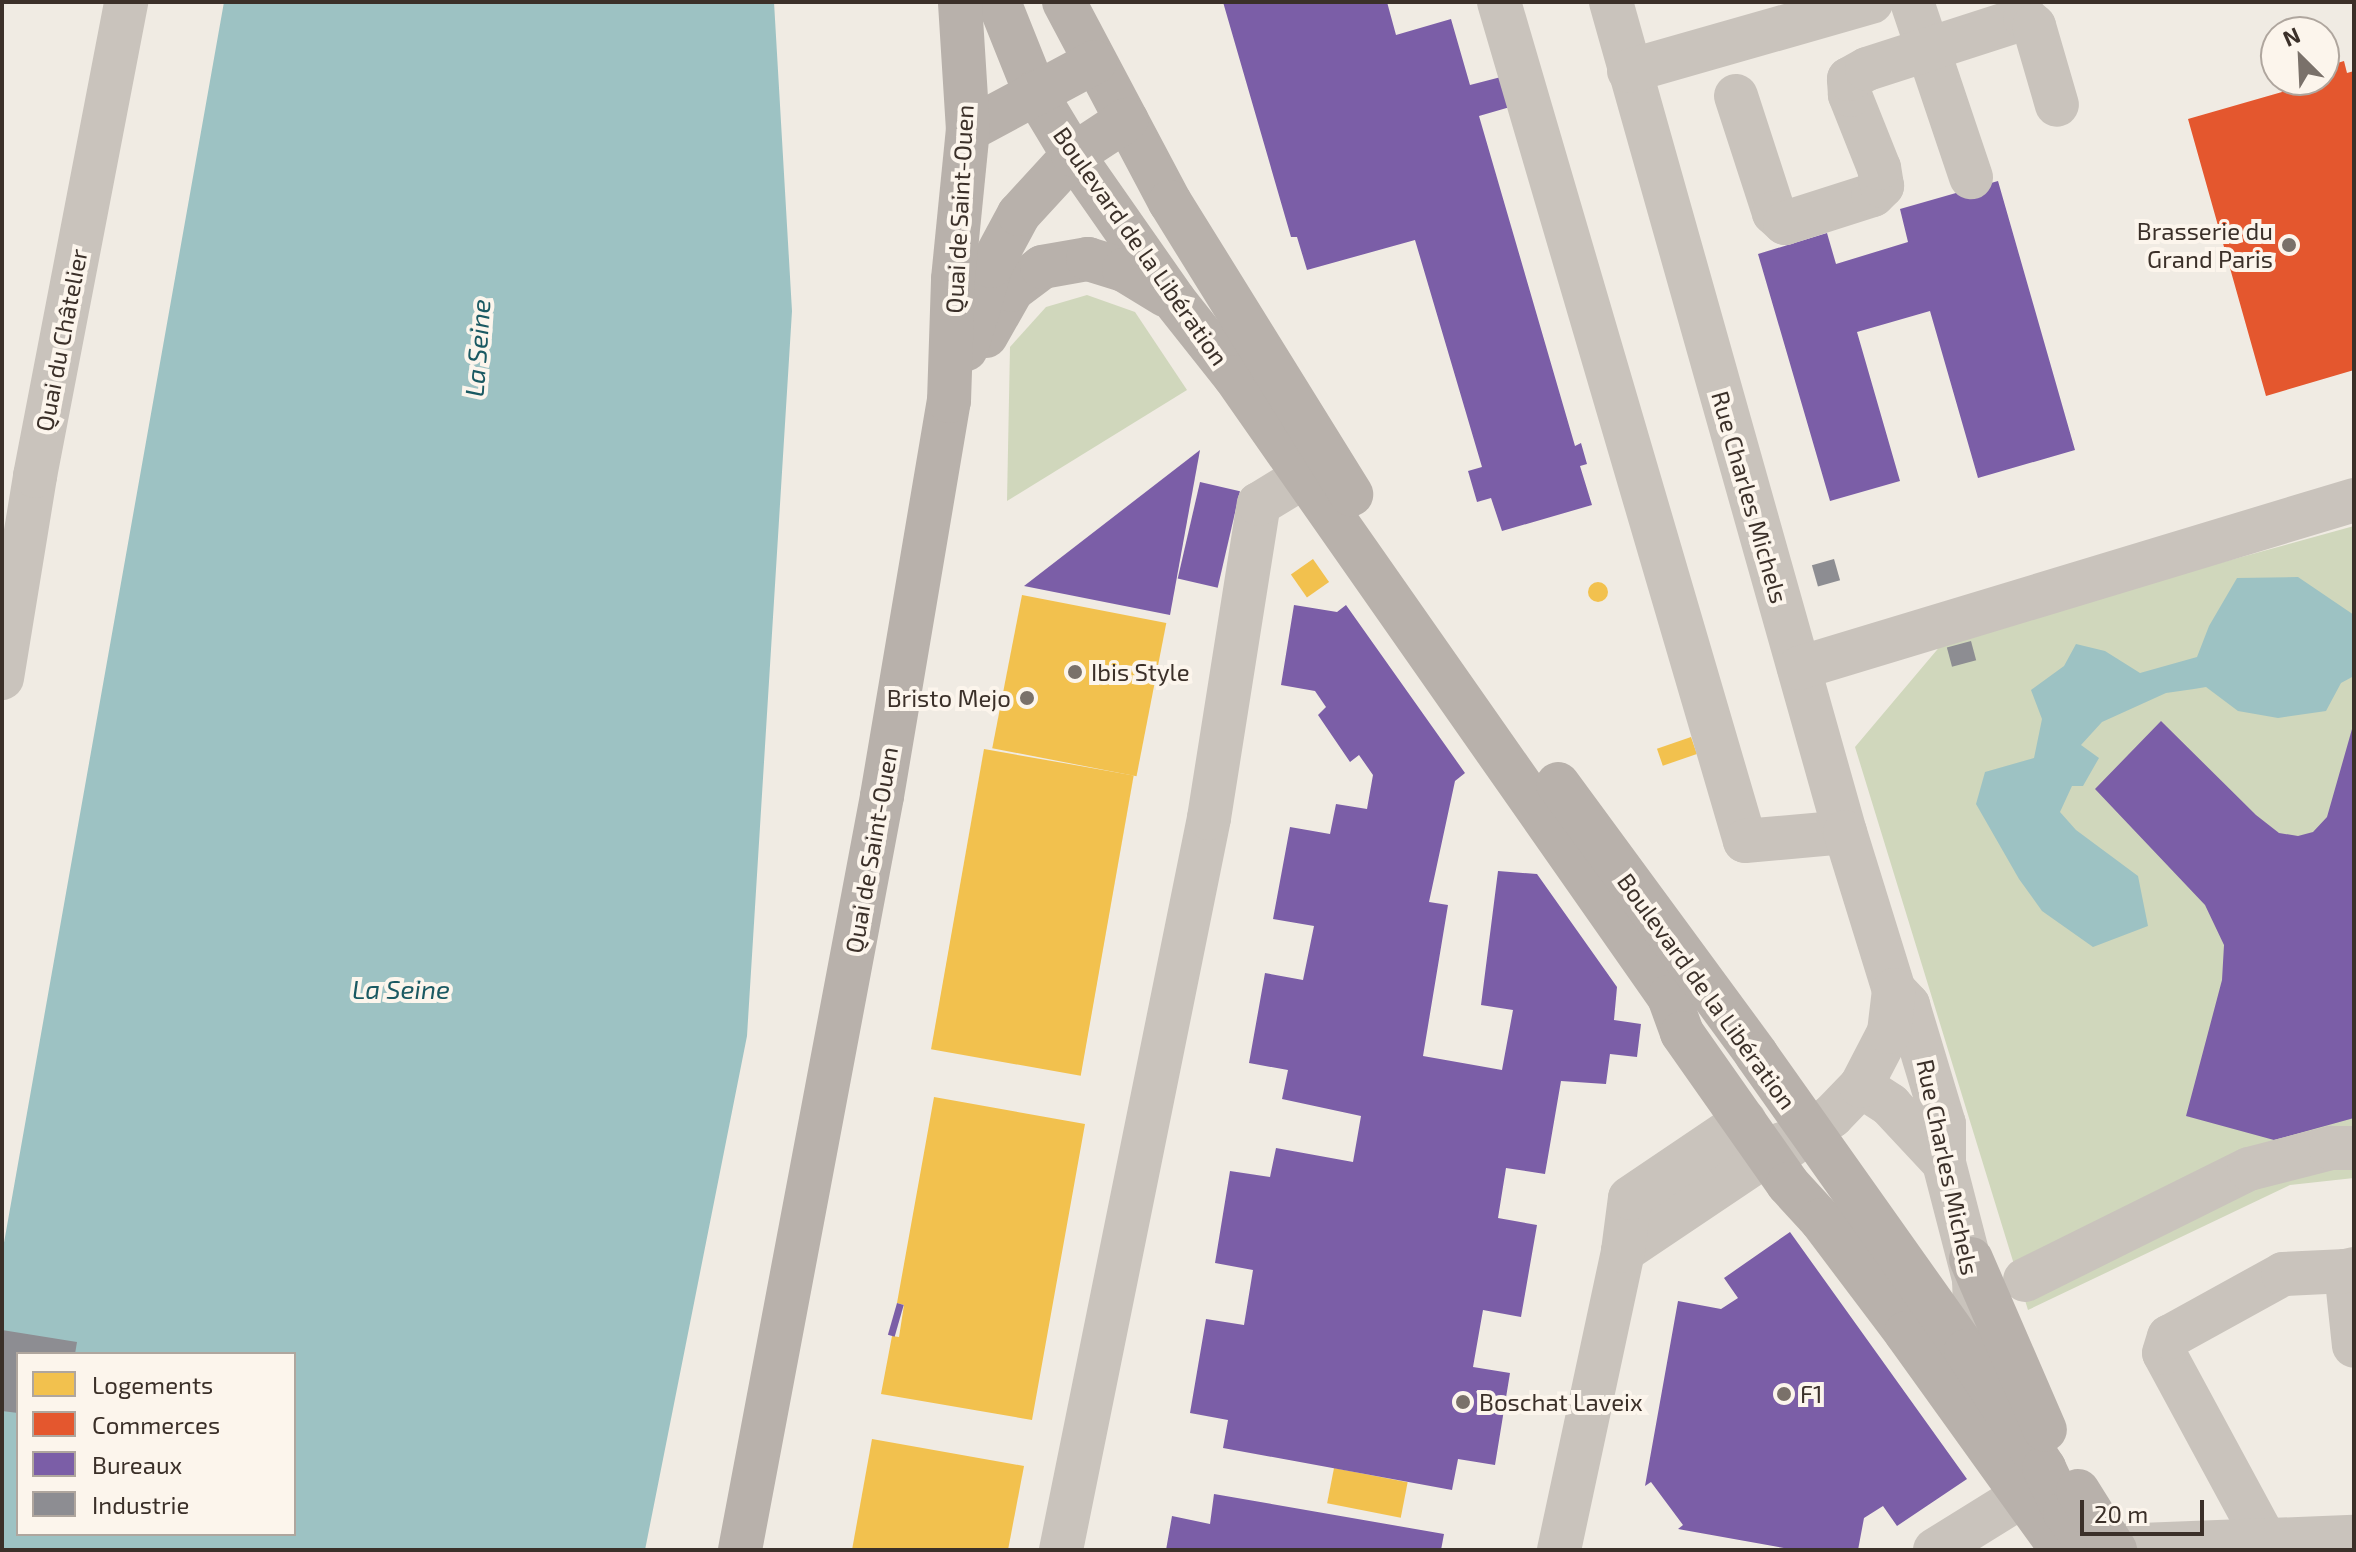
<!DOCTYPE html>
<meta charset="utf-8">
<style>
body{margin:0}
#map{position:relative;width:2356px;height:1552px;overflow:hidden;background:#f0ebe3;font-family:"Exo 2",sans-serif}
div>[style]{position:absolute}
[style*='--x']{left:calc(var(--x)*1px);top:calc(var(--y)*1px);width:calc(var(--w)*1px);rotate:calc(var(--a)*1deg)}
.green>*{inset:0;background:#d0d7bc}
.water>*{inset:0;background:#9dc2c3}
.homes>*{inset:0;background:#f2c14e;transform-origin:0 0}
.round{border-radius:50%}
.shops>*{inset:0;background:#e4572e}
.offices>*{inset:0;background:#7b5ea7;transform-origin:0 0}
.industry>*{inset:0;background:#8d8d92;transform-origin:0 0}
.minor>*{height:44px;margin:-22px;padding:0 22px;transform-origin:22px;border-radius:22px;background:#c9c3bc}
.major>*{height:44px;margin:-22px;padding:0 22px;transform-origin:22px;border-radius:22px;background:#b8b1ab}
.dots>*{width:22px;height:22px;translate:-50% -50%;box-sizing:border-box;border:4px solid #fcf5ec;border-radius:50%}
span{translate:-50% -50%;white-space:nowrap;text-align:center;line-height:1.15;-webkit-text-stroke:8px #fcf5ec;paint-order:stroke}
.street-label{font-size:24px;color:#3b3029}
.poi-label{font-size:24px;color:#3b3029}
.right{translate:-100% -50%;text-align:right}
.left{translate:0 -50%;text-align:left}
.water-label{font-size:26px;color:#1a5962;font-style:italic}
.frame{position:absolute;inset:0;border:4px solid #3b3029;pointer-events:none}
.legend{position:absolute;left:16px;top:1352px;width:280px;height:184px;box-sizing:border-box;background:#fcf5ec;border:2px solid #afa69e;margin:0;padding:10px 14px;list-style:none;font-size:24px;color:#3b3029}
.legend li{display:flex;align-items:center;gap:16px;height:40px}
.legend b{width:40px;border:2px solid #afa69e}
.north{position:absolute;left:2260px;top:16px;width:80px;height:80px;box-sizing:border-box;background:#fcf5ec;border:2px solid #afa69e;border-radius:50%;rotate:336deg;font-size:22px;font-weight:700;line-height:32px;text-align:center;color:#3b3029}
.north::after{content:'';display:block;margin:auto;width:28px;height:36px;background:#7a716a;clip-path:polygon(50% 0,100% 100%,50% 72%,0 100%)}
.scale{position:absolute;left:2080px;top:1500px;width:124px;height:36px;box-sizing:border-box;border:4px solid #3b3029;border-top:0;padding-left:10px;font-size:24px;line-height:28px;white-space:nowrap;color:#3b3029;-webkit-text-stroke:6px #fcf5ec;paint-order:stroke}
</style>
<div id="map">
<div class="green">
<i style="clip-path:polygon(1087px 295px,1135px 312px,1187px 390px,1007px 501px,1010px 347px,1046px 307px)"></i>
<i style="clip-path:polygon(2354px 526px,2354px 1178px,2290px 1185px,2028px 1310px,1855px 747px,1947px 638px)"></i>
</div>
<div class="water">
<i style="clip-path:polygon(evenodd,224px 2px,774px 2px,792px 311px,747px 1036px,645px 1550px,2px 1550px,2px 1254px,224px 2px,18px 1354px,294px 1354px,294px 1534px,18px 1534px,18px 1354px)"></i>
<i style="clip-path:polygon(2298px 577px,2354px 615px,2354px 676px,2341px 683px,2326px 711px,2278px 718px,2238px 711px,2206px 687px,2194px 689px,2166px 693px,2102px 722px,2081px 745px,2099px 758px,2083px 786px,2072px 786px,2060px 812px,2076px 830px,2138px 876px,2148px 926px,2093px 947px,2042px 911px,2019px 879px,1976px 804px,1985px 772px,2034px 758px,2042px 719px,2031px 690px,2064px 666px,2076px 644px,2105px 651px,2140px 673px,2197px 657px,2209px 626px,2237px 578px)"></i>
</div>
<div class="homes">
<i style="left:1313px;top:559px;width:28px;height:27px;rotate:55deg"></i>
<i class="round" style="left:1588px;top:582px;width:20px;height:20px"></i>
<i style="left:1022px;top:595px;width:147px;height:156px;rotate:11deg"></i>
<i style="left:1691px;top:737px;width:18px;height:36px;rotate:71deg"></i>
<i style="left:984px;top:749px;width:152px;height:305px;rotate:10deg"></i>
<i style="clip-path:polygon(934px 1097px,1085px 1124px,1032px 1420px,881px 1394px,892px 1336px,899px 1337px,904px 1305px,897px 1303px)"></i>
<i style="clip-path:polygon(872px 1439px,1024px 1466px,1008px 1550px,852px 1550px)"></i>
<i style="left:1334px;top:1468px;width:75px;height:36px;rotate:11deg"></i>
</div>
<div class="shops">
<i style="clip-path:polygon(2344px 61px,2347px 73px,2354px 71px,2354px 370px,2266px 396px,2188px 119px,2282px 92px,2278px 80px,2324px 80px,2324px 67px)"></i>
</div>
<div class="offices">
<i style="clip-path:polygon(1223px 2px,1387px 2px,1396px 35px,1451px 19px,1470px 85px,1501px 77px,1510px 107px,1479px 116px,1575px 446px,1581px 443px,1587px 464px,1580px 466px,1592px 505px,1502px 531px,1491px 498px,1477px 502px,1468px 471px,1482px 467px,1415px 240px,1307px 270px,1297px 237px,1291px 237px)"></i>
<i style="clip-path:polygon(1998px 181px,2075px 450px,1978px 478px,1930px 311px,1857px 332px,1900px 481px,1830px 501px,1758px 254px,1827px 233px,1836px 264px,1908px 242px,1900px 209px)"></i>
<i style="clip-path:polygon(1200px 450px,1170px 615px,1024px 586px)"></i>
<i style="left:1200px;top:482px;width:41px;height:99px;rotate:13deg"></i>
<i style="clip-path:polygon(1294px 605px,1337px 612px,1346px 605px,1465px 773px,1455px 781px,1429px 902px,1448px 905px,1423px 1056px,1502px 1070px,1513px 1010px,1481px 1005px,1498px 871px,1537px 874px,1617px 987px,1614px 1020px,1641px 1024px,1637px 1057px,1610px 1054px,1606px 1084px,1561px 1081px,1545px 1174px,1506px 1168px,1498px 1218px,1537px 1225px,1521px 1317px,1483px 1310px,1473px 1367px,1510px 1373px,1495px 1465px,1458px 1459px,1452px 1490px,1223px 1448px,1228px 1420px,1190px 1413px,1206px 1319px,1244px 1325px,1253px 1270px,1215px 1263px,1230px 1171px,1270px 1177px,1276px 1148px,1353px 1162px,1361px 1116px,1282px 1099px,1288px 1070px,1249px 1063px,1265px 973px,1303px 980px,1314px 926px,1273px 919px,1290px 827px,1330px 834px,1336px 804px,1367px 809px,1373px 775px,1359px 755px,1350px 762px,1318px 715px,1326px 707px,1315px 691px,1281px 685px)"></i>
<i style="clip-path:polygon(2161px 721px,2256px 815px,2279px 833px,2298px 836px,2313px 832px,2327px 817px,2354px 722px,2354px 1118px,2274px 1140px,2186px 1116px,2222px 980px,2224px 945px,2205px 905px,2095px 789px)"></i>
<i style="clip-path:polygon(1790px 1232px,1967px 1479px,1897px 1526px,1883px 1506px,1864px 1518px,1858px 1550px,1795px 1550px,1678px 1529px,1683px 1525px,1651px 1482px,1645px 1486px,1678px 1301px,1721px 1309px,1738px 1298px,1724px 1278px)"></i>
<i style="left:897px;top:1303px;width:7px;height:33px;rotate:16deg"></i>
<i style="clip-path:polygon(1214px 1494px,1444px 1534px,1441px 1550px,1166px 1550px,1172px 1516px,1210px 1524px)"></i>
</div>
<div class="industry">
<i style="left:1834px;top:559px;width:22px;height:23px;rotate:74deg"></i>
<i style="left:1971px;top:641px;width:20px;height:25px;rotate:75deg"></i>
<i style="clip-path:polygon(2px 1330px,77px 1342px,75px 1354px,18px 1354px,18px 1413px,2px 1411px)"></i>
</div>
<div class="minor">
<i style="--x:1499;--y:2;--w:874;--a:73.66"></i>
<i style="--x:1745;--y:841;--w:100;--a:-5.1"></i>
<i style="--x:1611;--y:2;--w:862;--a:74.26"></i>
<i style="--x:1845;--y:832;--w:165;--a:72.8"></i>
<i style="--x:1894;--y:990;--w:21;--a:47"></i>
<i style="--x:1908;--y:1005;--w:124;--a:73.2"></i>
<i style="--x:1944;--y:1124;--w:39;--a:90"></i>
<i style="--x:1944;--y:1163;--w:120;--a:75.5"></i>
<i style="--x:1974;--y:1279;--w:30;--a:88"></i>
<i style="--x:1975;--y:1309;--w:43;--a:102.1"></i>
<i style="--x:1912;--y:2;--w:185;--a:71.4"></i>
<i style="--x:1629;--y:71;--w:252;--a:-15.9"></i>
<i style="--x:1736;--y:96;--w:123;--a:72"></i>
<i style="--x:1774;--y:213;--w:15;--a:42"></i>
<i style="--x:1785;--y:223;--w:92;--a:-17.7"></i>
<i style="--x:1873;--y:195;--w:13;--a:-45"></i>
<i style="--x:1882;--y:186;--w:18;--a:-99"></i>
<i style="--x:1879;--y:168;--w:79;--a:-111.7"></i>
<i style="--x:1850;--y:95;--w:16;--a:-94"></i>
<i style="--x:1849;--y:79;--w:21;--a:-29"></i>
<i style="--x:1867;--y:69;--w:166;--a:-17.9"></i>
<i style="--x:2025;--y:18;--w:12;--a:42"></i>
<i style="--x:2034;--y:26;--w:82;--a:73.8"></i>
<i style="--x:1799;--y:668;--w:580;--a:-16.84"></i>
<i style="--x:2;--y:678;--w:205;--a:-80.7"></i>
<i style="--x:35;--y:476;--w:483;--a:-79.1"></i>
<i style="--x:1861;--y:1086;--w:35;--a:33"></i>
<i style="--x:1890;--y:1105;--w:79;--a:47"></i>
<i style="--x:1771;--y:1159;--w:75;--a:-35.2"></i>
<i style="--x:1832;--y:1116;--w:42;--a:-46"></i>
<i style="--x:1861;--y:1086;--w:61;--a:-62.6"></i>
<i style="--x:1889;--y:1032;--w:42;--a:-83.2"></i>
<i style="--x:1623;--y:1251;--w:192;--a:-33.9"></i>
<i style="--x:2354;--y:1269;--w:8;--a:166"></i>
<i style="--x:2346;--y:1271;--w:75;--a:83.9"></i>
<i style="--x:2025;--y:1280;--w:250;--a:-26.4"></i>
<i style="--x:2249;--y:1169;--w:85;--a:-14.4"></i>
<i style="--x:2331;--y:1148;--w:23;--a:0"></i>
<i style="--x:2264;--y:1538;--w:210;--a:-118.4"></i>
<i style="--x:2164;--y:1353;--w:17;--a:-73"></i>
<i style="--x:2169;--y:1337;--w:130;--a:-28.9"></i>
<i style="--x:2283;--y:1274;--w:63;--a:-2.7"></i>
<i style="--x:2089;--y:1547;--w:265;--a:-2.2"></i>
<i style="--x:1061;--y:1550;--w:747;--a:-78.57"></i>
<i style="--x:1209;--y:818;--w:318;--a:-81"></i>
<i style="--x:1259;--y:504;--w:81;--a:-31.3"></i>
<i style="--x:1559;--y:1550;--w:306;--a:-77.9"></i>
<i style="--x:1623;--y:1251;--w:53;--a:-82.5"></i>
<i style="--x:1630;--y:1198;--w:138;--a:-34"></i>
<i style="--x:1935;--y:1550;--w:102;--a:-31.8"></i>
</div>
<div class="major">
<i style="--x:999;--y:2;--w:97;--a:68.2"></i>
<i style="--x:1035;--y:92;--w:74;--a:58.9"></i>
<i style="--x:1073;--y:155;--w:177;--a:55.1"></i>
<i style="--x:1174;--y:300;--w:98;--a:51.6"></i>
<i style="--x:1235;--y:377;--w:757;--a:55.01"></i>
<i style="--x:1669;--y:997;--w:38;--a:70"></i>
<i style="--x:1682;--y:1033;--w:184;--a:54.9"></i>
<i style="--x:1788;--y:1184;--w:49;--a:47.5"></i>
<i style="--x:1821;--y:1220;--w:141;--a:53"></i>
<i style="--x:1906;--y:1333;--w:267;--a:54.3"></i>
<i style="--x:1064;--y:2;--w:226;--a:62.1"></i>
<i style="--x:1170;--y:202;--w:344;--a:58.2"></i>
<i style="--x:968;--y:130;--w:144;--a:-28.2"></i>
<i style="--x:986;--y:336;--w:53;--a:-60.5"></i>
<i style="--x:1012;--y:290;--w:38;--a:-37"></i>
<i style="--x:1042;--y:267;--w:47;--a:-9.9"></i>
<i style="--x:1088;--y:259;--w:38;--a:17"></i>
<i style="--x:1124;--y:270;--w:48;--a:31.4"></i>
<i style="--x:966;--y:349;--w:87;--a:-73.2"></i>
<i style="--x:991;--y:266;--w:59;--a:-61.7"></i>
<i style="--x:1019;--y:214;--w:80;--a:-47.5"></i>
<i style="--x:1073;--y:155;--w:64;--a:-33.4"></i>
<i style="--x:1558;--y:784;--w:335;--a:53.7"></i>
<i style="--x:1756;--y:1054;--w:364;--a:54.7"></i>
<i style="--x:1966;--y:1351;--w:141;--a:56.3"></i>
<i style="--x:2044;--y:1468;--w:50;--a:65"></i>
<i style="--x:2065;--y:1513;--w:26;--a:53"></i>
<i style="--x:1971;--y:1259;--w:186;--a:66.6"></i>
<i style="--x:2078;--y:1491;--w:70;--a:57.9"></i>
<i style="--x:740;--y:1550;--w:767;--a:-79.33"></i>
<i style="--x:882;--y:796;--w:401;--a:-80.4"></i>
<i style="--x:949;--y:401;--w:122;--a:-88.1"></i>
<i style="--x:953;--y:279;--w:150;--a:-84.3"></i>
<i style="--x:968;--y:130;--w:128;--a:-93.6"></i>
</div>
<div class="dots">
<i style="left:2289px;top:245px;background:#7a716a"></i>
<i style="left:1075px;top:672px;background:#7a716a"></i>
<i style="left:1027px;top:698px;background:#7a716a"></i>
<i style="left:1784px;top:1394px;background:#7a716a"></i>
<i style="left:1463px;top:1402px;background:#7a716a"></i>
</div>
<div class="street-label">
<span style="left:959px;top:209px;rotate:-87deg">Quai de Saint-Ouen</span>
<span style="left:1141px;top:246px;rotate:55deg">Boulevard de la Libération</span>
<span style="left:61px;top:340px;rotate:-79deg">Quai du Châtelier</span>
<span style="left:1750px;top:497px;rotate:74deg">Rue Charles Michels</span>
<span style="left:871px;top:850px;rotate:-80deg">Quai de Saint-Ouen</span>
<span style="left:1707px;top:991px;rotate:54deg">Boulevard de la Libération</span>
<span style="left:1948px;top:1167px;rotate:78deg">Rue Charles Michels</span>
</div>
<div class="poi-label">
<span class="right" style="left:2273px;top:245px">Brasserie du<br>Grand Paris</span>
<span class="left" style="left:1091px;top:672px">Ibis Style</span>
<span class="right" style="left:1011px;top:698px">Bristo Mejo</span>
<span class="left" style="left:1800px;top:1394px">F1</span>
<span class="left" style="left:1479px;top:1402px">Boschat Laveix</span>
</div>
<div class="water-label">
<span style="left:477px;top:348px;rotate:-86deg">La Seine</span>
<span style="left:401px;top:989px">La Seine</span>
</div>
<div class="frame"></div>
<ul class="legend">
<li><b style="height:22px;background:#f2c14e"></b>Logements</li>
<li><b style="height:22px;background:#e4572e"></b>Commerces</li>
<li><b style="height:22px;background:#7b5ea7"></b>Bureaux</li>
<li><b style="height:22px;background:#8d8d92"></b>Industrie</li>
</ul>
<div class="north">N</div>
<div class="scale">20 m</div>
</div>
